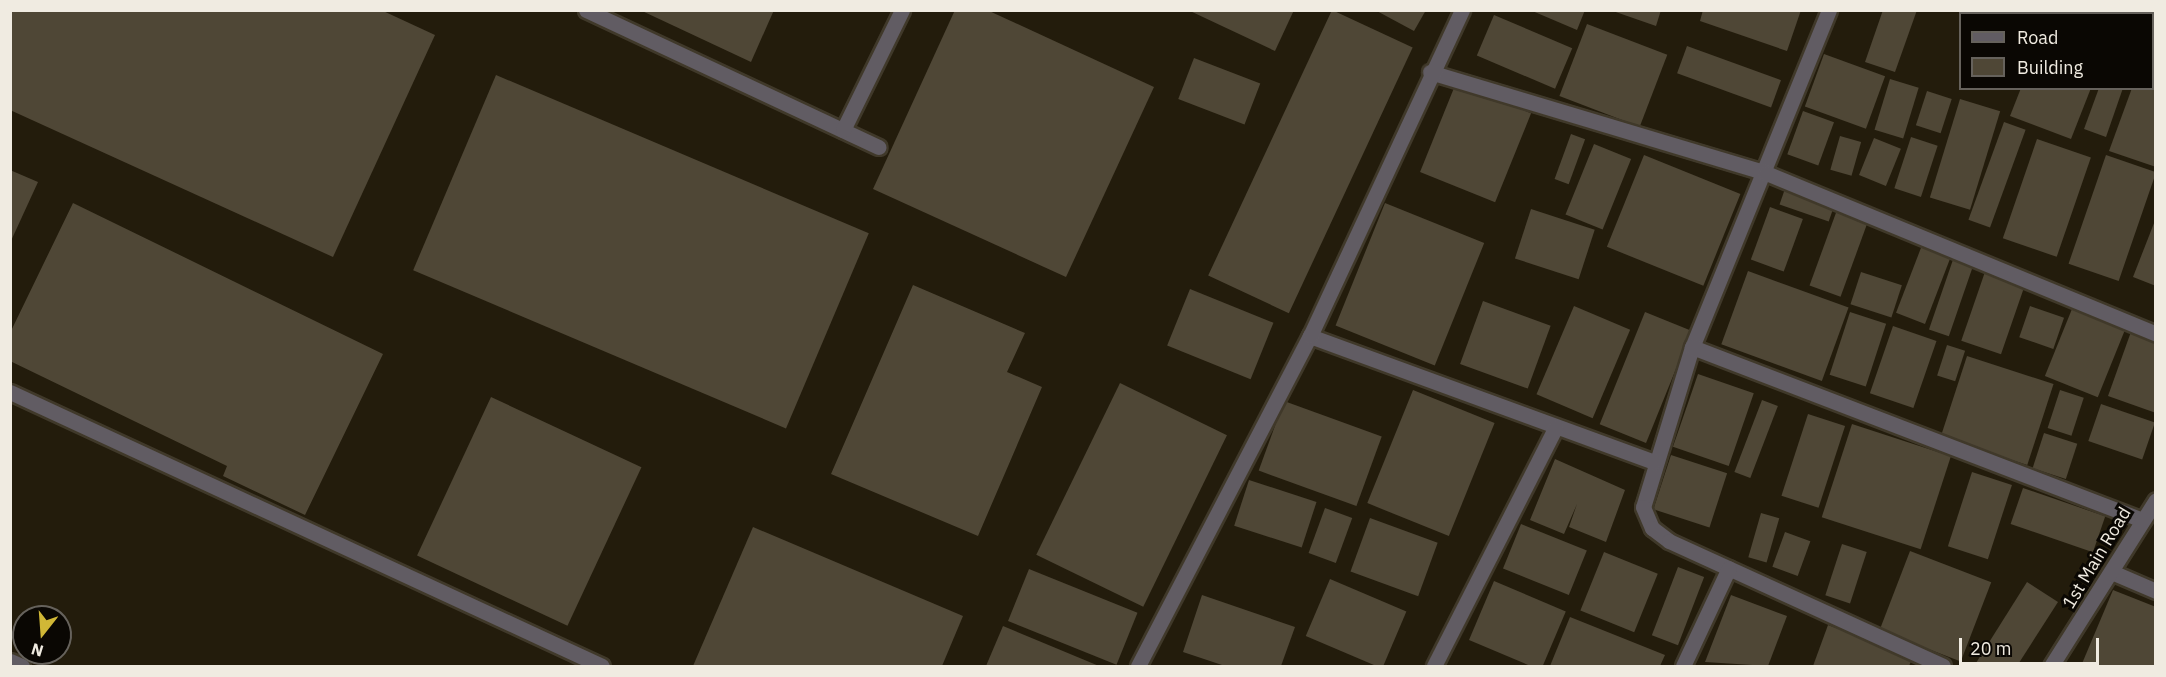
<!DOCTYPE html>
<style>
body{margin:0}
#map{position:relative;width:2166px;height:677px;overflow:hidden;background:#231c0c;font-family:"IBM Plex Sans",sans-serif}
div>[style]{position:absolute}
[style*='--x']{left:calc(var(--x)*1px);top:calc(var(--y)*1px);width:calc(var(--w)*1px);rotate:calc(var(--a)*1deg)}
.building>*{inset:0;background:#4f4736;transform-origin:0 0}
.roads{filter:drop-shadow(2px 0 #40392a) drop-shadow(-2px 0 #40392a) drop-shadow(0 2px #40392a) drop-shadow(0 -2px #40392a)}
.lane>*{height:15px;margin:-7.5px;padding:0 7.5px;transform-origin:7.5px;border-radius:7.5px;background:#615c63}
.street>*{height:15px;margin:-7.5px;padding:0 7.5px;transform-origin:7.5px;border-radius:7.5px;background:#615c63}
span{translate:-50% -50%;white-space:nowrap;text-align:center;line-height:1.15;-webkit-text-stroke:6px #0a0703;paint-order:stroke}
.street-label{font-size:18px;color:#f0ebe1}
.frame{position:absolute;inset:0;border:12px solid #f0ebe1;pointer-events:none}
.legend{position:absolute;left:1959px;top:12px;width:195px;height:78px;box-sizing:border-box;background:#0a0703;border:2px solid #66625c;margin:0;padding:8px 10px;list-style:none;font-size:18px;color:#f0ebe1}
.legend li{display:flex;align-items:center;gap:12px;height:30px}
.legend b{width:30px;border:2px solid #66625c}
.north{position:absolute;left:12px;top:605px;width:60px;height:60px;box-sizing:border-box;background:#0a0703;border:2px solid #66625c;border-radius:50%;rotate:197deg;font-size:16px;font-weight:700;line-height:24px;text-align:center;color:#f0ebe1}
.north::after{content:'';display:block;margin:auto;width:21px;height:27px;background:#d0b736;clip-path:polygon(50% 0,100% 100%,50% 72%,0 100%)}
.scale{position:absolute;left:1959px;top:638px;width:140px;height:27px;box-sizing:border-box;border:3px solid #f0ebe1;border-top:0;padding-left:8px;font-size:18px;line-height:21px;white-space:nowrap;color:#f0ebe1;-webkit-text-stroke:4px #0a0703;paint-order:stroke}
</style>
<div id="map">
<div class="building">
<i style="clip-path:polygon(10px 10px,381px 10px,435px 35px,333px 257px,10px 110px)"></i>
<i style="clip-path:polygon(640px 10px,774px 10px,751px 62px)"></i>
<i style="clip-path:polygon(955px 10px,987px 10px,1154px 87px,1066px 277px,873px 189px)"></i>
<i style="clip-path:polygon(1188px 10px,1294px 10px,1275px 51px)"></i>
<i style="left:1332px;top:10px;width:89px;height:293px;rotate:25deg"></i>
<i style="clip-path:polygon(1375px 10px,1426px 10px,1414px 31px)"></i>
<i style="clip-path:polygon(1530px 10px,1585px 10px,1577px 30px)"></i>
<i style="clip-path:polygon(1610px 10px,1661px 10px,1656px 26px)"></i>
<i style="clip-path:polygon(1703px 10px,1801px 10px,1787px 51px,1700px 21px)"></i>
<i style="clip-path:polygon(1883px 10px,1917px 10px,1895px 72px,1865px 62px)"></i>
<i style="left:1494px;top:15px;width:85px;height:44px;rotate:23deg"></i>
<i style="left:1587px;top:24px;width:86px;height:77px;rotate:21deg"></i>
<i style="left:1687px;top:46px;width:100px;height:29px;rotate:20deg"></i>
<i style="left:1824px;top:54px;width:65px;height:56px;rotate:20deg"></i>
<i style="left:1194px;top:58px;width:71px;height:44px;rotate:21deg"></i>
<i style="left:496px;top:75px;width:405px;height:212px;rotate:23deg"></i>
<i style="left:1890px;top:79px;width:30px;height:53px;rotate:17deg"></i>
<i style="left:1456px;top:83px;width:81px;height:96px;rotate:22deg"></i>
<i style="clip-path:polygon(2021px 88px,2091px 88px,2071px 139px,2010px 116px)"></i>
<i style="clip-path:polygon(2099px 88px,2123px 88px,2106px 137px,2084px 129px)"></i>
<i style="clip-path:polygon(2132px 88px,2156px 88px,2156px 167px,2109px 151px)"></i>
<i style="left:1927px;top:91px;width:26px;height:36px;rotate:18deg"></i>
<i style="left:1960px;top:99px;width:42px;height:103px;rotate:17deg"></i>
<i style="left:1803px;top:111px;width:33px;height:46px;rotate:20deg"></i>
<i style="left:2004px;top:122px;width:23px;height:104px;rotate:20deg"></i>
<i style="left:1571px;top:134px;width:15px;height:48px;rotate:20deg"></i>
<i style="left:1840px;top:136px;width:22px;height:35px;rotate:16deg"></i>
<i style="left:1911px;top:137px;width:28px;height:54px;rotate:18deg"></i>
<i style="left:1874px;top:138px;width:29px;height:40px;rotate:22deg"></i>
<i style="left:2037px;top:139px;width:57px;height:105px;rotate:19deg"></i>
<i style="left:1594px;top:144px;width:40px;height:76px;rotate:22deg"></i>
<i style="left:1644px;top:155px;width:104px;height:99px;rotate:22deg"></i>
<i style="left:2106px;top:155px;width:53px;height:115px;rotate:19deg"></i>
<i style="clip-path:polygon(10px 170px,38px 182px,10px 243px)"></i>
<i style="left:1788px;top:180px;width:52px;height:26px;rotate:19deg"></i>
<i style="left:1841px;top:199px;width:33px;height:92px;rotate:20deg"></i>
<i style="clip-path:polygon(73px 203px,383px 354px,305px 515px,223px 476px,227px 466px,10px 361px,10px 333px)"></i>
<i style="left:1385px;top:203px;width:107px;height:132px;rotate:22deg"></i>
<i style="left:1770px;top:207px;width:35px;height:56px;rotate:20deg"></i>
<i style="left:1531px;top:209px;width:67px;height:52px;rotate:18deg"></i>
<i style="clip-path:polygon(2156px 218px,2156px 286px,2133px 277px)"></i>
<i style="left:1924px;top:240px;width:31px;height:78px;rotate:21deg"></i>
<i style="left:1956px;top:251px;width:21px;height:83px;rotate:19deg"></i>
<i style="left:1987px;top:266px;width:42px;height:79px;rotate:19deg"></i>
<i style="left:1748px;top:271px;width:107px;height:78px;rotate:20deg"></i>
<i style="left:1861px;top:272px;width:43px;height:34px;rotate:18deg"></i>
<i style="clip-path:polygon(913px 285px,1025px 333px,1007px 372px,1042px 387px,978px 536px,831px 474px)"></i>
<i style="left:1190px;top:289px;width:90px;height:61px;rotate:22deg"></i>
<i style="left:2076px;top:299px;width:57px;height:83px;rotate:22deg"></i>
<i style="left:1483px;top:301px;width:72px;height:67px;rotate:20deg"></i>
<i style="left:1574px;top:306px;width:61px;height:96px;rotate:23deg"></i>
<i style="left:2030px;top:306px;width:36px;height:33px;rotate:19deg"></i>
<i style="left:1645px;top:312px;width:50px;height:121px;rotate:22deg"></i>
<i style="left:1850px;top:312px;width:38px;height:66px;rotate:18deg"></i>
<i style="left:1893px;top:326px;width:46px;height:71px;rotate:19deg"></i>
<i style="clip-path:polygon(2132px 329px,2156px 338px,2156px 413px,2108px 396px)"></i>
<i style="left:1947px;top:345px;width:19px;height:32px;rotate:18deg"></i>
<i style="left:1967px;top:356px;width:91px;height:85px;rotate:18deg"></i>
<i style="left:1698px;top:374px;width:59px;height:77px;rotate:19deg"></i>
<i style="left:1120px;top:383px;width:119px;height:191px;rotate:26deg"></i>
<i style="left:1413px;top:390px;width:88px;height:122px;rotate:22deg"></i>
<i style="left:2060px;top:390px;width:25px;height:40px;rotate:18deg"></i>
<i style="left:491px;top:397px;width:166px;height:175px;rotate:25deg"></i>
<i style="left:1762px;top:400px;width:17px;height:77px;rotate:21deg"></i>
<i style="left:1284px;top:401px;width:104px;height:74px;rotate:20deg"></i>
<i style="left:2101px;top:404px;width:57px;height:39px;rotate:19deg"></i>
<i style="left:1808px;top:414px;width:39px;height:86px;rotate:18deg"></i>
<i style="left:1852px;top:424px;width:104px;height:98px;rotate:18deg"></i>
<i style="left:2044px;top:433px;width:35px;height:37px;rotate:18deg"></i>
<i style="left:1671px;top:455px;width:59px;height:57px;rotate:18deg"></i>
<i style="clip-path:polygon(1555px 459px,1625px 490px,1606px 542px,1569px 527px,1577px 504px,1564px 534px,1530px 520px)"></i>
<i style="left:1972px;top:472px;width:42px;height:78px;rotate:18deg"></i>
<i style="left:1249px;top:480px;width:71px;height:48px;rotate:18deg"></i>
<i style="left:2023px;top:488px;width:87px;height:38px;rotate:19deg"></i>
<i style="left:1325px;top:508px;width:29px;height:48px;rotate:20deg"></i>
<i style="left:1761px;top:513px;width:19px;height:46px;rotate:16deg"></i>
<i style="left:1370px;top:518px;width:72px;height:57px;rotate:20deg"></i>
<i style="left:1521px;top:524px;width:71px;height:48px;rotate:22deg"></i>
<i style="clip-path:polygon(753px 527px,963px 616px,942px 666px,693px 666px)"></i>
<i style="left:1785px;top:532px;width:27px;height:37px;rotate:20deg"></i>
<i style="left:1842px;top:544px;width:26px;height:54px;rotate:18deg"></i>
<i style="left:1910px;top:551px;width:87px;height:85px;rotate:21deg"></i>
<i style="left:1604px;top:552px;width:58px;height:63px;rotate:22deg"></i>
<i style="left:1678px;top:567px;width:28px;height:73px;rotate:21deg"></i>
<i style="left:1029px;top:569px;width:117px;height:56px;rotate:22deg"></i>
<i style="left:1330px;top:579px;width:83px;height:62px;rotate:23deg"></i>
<i style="left:1494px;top:581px;width:78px;height:64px;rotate:23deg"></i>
<i style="clip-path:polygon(2027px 582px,2058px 602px,2017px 666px,1981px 666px,1976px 663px)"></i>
<i style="clip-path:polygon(2113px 590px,2156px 607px,2156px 666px,2081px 666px)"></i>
<i style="clip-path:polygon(1202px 595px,1295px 627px,1281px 666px,1225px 666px,1183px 652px)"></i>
<i style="clip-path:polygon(1731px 595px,1787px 616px,1768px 666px,1705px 662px)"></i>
<i style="clip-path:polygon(1570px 617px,1665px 655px,1660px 666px,1550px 666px)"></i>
<i style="clip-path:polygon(1828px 625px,1913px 657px,1909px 666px,1813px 666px)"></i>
<i style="clip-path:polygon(1003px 626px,1099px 666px,986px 666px)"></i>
</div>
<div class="roads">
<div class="lane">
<i style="--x:586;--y:10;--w:323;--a:25.1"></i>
<i style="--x:843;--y:130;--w:134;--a:-63.8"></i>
<i style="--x:10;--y:392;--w:652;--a:24.84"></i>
<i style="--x:10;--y:661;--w:13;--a:23"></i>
</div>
<div class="street">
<i style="--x:1829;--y:10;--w:364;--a:112.1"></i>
<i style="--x:1692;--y:347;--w:167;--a:107"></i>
<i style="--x:1643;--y:507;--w:23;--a:67"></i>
<i style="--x:1652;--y:528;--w:21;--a:37"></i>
<i style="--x:1669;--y:541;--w:301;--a:24.5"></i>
<i style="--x:2010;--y:10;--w:10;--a:24"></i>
<i style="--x:2152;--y:58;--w:4;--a:14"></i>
<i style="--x:1430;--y:72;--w:351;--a:16.7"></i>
<i style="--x:1766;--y:173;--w:422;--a:22.4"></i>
<i style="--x:1310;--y:336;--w:366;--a:20.1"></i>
<i style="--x:1692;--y:347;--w:482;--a:21"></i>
<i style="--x:2114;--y:573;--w:46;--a:23.2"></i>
<i style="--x:1138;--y:666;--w:372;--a:-62.5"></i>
<i style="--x:1310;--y:336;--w:360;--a:-65"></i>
<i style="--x:1434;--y:666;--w:268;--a:-63"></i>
<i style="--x:1683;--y:666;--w:108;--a:-64.9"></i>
<i style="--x:2051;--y:666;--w:196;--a:-57.7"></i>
</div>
</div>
<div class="street-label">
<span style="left:2097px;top:558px;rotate:-59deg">1st Main Road</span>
</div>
<div class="frame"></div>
<ul class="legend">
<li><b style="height:8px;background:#615c63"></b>Road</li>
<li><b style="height:16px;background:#4f4736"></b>Building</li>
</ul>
<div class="north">N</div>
<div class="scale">20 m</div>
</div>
